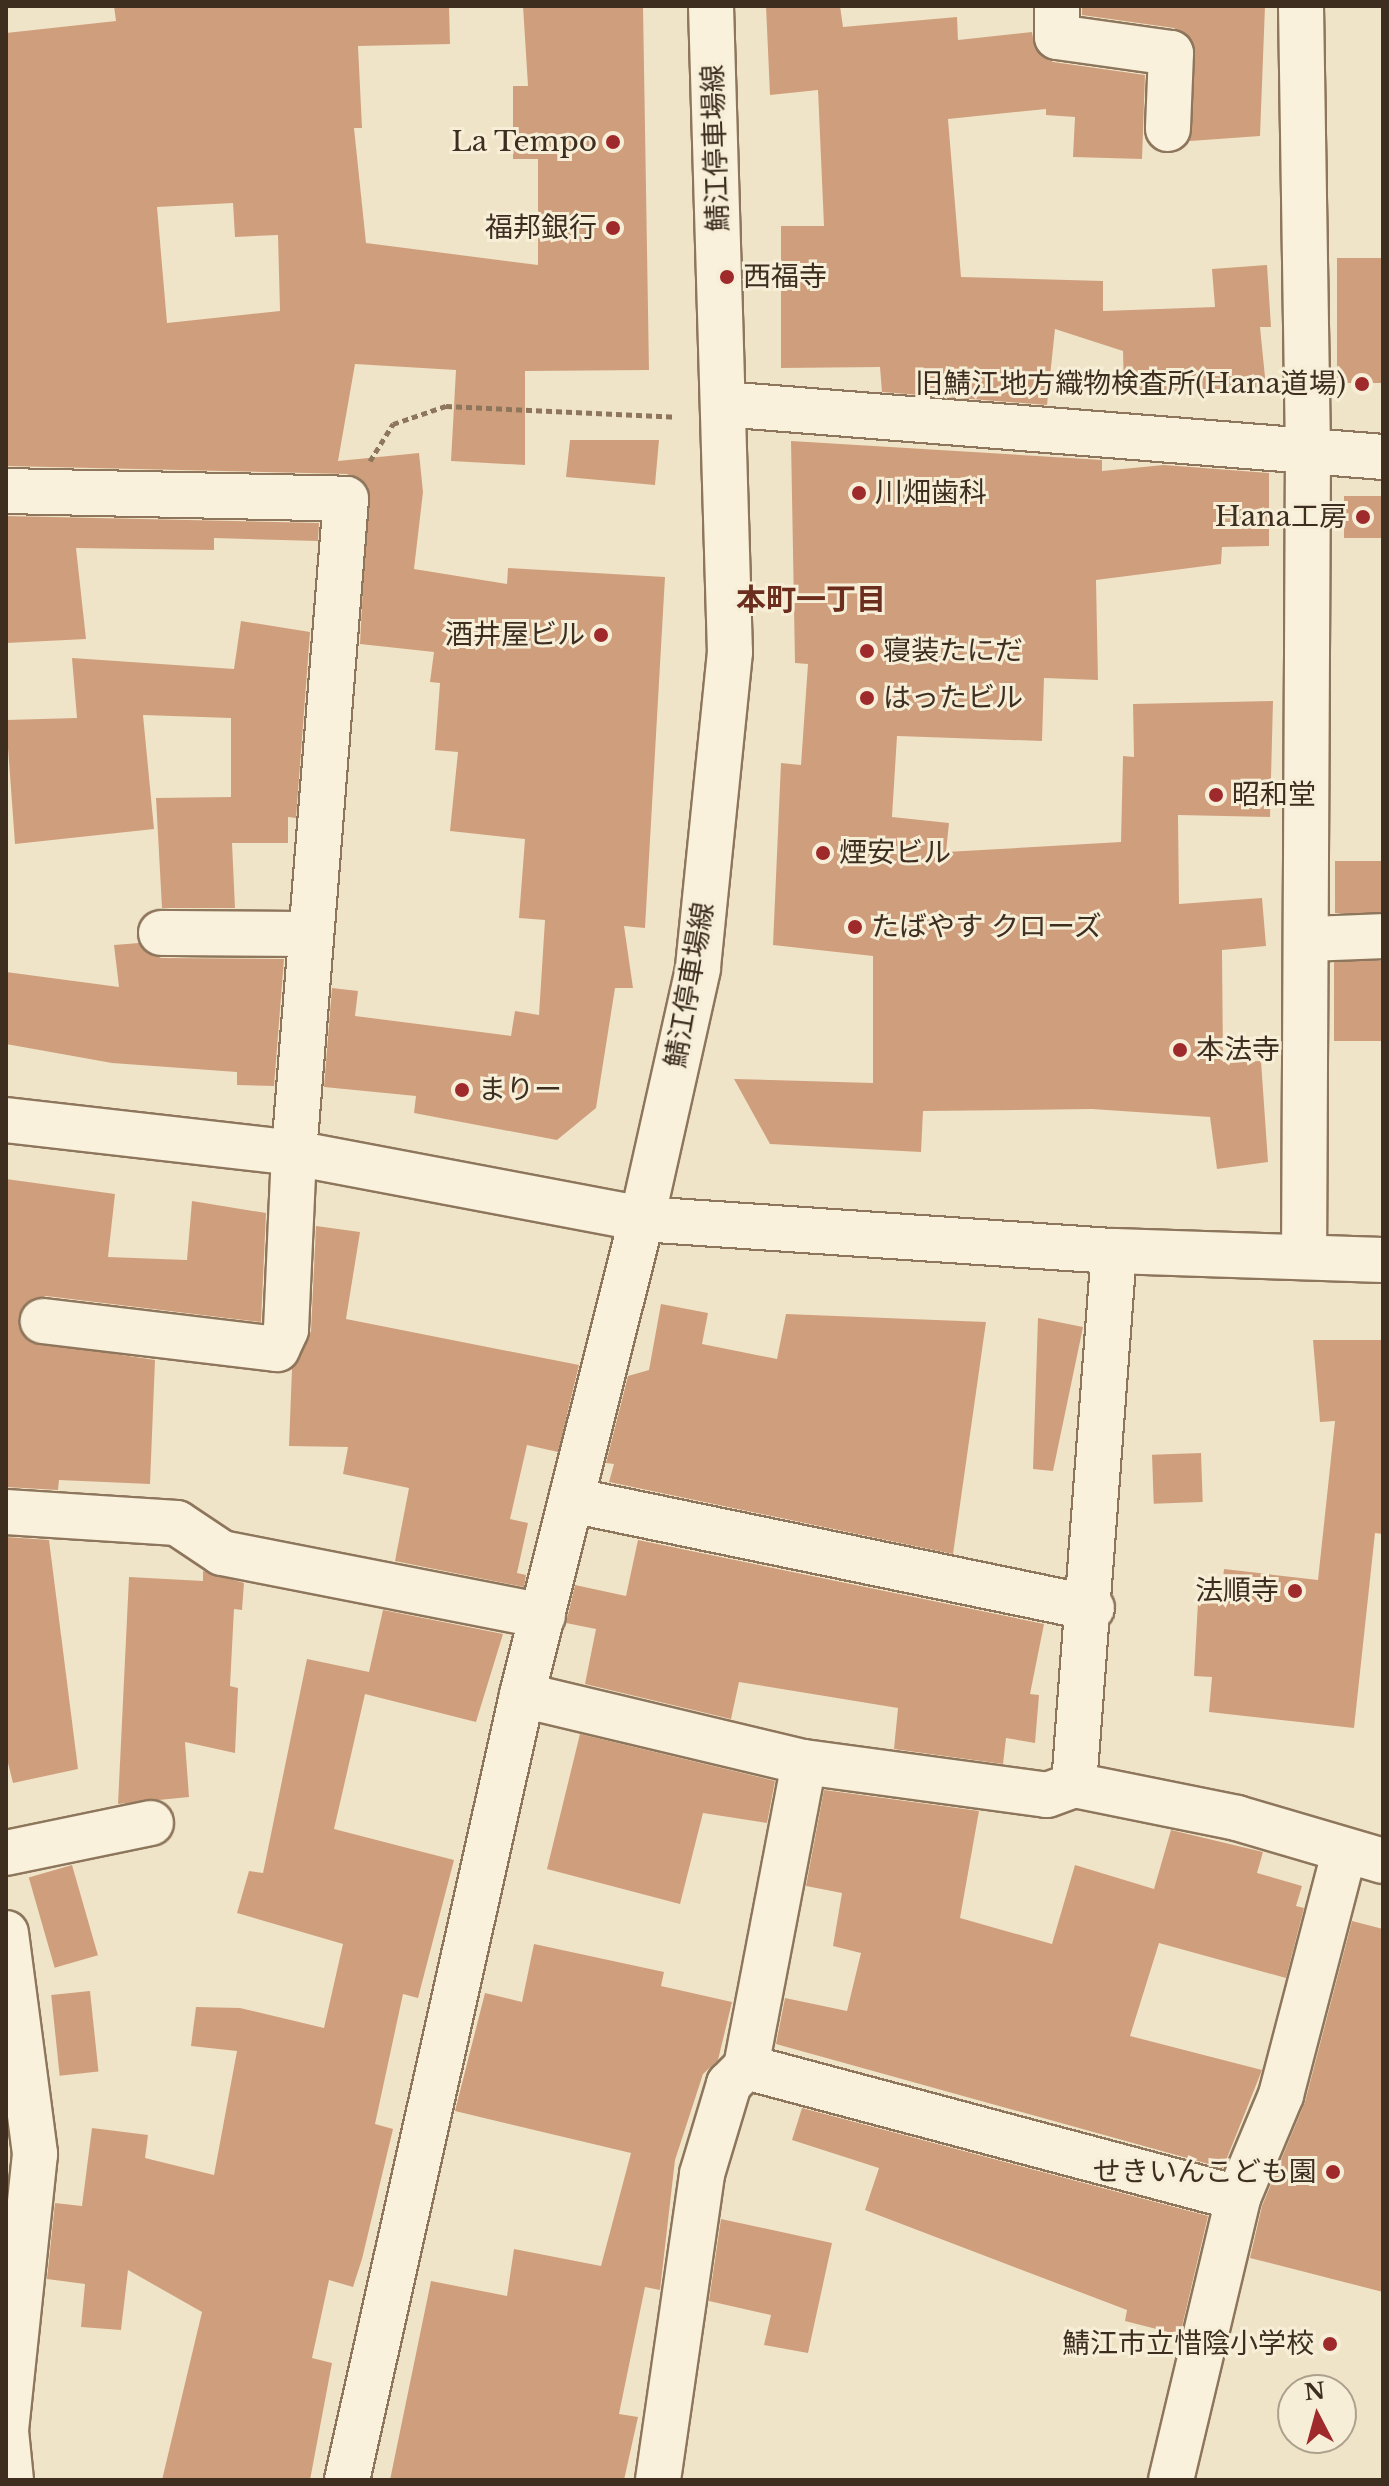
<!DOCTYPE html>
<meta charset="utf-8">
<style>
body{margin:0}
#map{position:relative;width:1389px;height:2486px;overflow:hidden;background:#f0e4c8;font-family:"Libre Baskerville","Noto Sans JP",serif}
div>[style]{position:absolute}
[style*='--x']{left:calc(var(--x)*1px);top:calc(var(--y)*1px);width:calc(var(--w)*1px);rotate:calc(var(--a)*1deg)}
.building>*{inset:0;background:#cf9f7d;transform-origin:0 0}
.path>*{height:5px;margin-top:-2.5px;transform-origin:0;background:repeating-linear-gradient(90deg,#8d765c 0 6px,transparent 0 10px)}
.roads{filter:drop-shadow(2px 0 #8d765c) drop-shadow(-2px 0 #8d765c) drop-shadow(0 2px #8d765c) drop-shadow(0 -2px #8d765c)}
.minor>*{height:44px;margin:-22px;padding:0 22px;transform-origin:22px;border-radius:22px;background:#faf1dc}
.tertiary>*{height:44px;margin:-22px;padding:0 22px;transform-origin:22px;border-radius:22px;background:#faf1dc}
.secondary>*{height:44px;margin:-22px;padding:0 22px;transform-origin:22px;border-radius:22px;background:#faf1dc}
.dots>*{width:22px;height:22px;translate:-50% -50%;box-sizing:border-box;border:4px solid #f7eed8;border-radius:50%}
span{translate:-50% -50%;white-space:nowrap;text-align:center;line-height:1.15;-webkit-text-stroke:6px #f7eed8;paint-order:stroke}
.poi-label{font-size:28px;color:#3d2e20}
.right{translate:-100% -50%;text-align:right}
.left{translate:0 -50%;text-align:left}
.street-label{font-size:28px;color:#3d2e20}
.neighbourhood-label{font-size:30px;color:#6b2e1e;font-weight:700}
.frame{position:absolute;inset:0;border:8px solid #3d2e20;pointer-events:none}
.north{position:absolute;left:1277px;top:2374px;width:80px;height:80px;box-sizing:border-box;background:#f7eed8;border:2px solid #ada18e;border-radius:50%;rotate:354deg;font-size:22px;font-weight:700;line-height:32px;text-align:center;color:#3d2e20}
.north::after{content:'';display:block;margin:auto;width:28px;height:36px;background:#9e2a2b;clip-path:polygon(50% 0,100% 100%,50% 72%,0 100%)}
</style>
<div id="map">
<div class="building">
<i style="clip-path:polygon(evenodd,114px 6px,449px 6px,450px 44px,358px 46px,362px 128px,354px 128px,366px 243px,538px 265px,538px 159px,513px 159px,513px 86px,528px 86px,523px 6px,643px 6px,649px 370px,525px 371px,525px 465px,451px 461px,456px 370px,355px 364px,338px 461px,419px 453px,423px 492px,414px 569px,507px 584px,508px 568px,665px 577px,645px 928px,624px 926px,633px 988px,615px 988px,596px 1108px,557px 1140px,414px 1113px,416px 1096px,324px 1087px,332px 988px,358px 991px,355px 1016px,511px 1036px,515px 1011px,539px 1015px,545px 920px,519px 918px,525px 839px,450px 831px,458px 752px,435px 750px,440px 683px,430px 682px,434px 652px,360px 644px,368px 487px,347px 474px,6px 466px,6px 33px,116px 21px,114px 6px,233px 203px,235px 237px,278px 235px,280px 311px,167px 323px,157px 207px,233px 203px)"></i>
<i style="clip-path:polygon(766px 6px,840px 6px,843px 27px,957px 17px,958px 40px,1032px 32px,1035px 49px,1053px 62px,1145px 75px,1142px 159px,1073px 157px,1075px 117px,1046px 115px,1046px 109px,948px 119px,961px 277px,1103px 281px,1103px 311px,1215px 307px,1212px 269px,1267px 265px,1271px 327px,1260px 327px,1266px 387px,1124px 393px,1123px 351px,1055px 329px,1047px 405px,882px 392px,880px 367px,781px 368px,781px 226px,824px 226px,818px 90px,770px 95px)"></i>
<i style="clip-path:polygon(1082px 6px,1265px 6px,1260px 136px,1190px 141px,1193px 42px,1174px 28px,1082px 15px)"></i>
<i style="left:1383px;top:258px;width:125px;height:46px;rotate:90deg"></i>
<i style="clip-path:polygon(570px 440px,659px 440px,655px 485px,566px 477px)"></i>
<i style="clip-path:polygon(791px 441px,1102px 460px,1102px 471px,1164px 465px,1269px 473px,1269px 546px,1222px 547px,1221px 564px,1096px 580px,1098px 680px,1044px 678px,1042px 741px,897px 736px,892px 817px,949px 823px,946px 852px,1121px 842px,1123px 756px,1134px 757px,1133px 704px,1273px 701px,1270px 817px,1178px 815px,1179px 904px,1262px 898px,1266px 946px,1222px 950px,1223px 1062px,1261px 1061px,1268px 1162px,1217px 1169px,1210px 1117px,1092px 1109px,923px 1111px,921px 1152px,770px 1144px,734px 1079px,873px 1083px,873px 956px,773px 945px,781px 763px,801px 765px,808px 664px,795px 663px)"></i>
<i style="left:1344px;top:496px;width:39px;height:42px"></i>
<i style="clip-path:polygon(6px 516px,319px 523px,318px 541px,214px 538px,214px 550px,76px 548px,86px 639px,6px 643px)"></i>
<i style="clip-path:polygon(241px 621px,310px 632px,296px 818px,288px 817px,288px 843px,232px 843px,235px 908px,162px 908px,156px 798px,231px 797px,231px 718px,143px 715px,154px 829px,15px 844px,6px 720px,77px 718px,72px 658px,234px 669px)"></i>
<i style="left:1335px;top:861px;width:48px;height:52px"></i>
<i style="clip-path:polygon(139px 943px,161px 958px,284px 959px,274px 1086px,237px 1085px,237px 1072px,112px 1063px,6px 1044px,6px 972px,119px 987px,114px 945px)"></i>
<i style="left:1383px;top:961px;width:80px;height:49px;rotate:90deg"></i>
<i style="clip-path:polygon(6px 1179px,115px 1194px,108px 1257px,187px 1260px,192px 1201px,266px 1213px,261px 1322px,46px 1296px,23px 1307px,20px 1330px,29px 1341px,155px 1360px,150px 1484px,59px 1480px,58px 1490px,6px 1487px)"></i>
<i style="clip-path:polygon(316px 1226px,360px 1232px,346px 1319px,579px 1365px,558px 1452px,527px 1445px,510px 1519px,528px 1523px,517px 1573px,526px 1575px,524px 1587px,395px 1561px,409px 1488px,343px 1474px,348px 1447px,289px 1446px,292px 1369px,311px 1331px)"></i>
<i style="clip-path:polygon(661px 1304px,708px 1313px,702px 1344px,777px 1359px,786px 1314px,986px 1322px,953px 1554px,609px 1482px,614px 1464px,606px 1463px,628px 1376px,649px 1370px)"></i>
<i style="clip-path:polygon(1038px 1318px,1083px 1327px,1053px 1471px,1033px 1469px)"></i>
<i style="clip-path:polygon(1313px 1340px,1383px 1340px,1383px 1534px,1375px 1533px,1354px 1728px,1209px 1712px,1212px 1677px,1194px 1676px,1198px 1602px,1220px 1604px,1224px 1569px,1318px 1580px,1335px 1421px,1320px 1422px)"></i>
<i style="left:1201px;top:1453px;width:49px;height:49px;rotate:88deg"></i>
<i style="clip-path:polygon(6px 1537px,49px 1540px,78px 1769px,13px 1783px,6px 1755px)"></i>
<i style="clip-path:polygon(638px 1540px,1044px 1624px,1030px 1694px,1039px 1695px,1035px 1743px,1006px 1738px,1003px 1764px,894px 1749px,898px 1708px,739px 1682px,731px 1719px,585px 1684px,596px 1629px,566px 1623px,575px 1585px,626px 1596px)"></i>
<i style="clip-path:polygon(203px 1571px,244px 1583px,242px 1610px,234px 1609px,230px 1686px,238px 1688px,235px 1753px,185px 1742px,189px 1797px,118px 1804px,129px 1577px,203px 1581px)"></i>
<i style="clip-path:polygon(383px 1610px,503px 1634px,476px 1722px,365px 1694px,334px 1829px,454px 1860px,418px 1998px,403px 1994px,375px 2124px,393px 2129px,362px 2259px,353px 2287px,329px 2280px,312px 2358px,332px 2363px,310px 2480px,162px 2480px,202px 2312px,128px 2270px,121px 2330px,81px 2327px,85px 2284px,47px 2279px,55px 2203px,82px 2206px,92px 2128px,148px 2135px,145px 2158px,214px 2175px,237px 2051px,191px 2046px,196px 2007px,240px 2008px,324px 2028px,343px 1944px,237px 1913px,249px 1871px,263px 1873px,307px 1659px,369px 1672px)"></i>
<i style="clip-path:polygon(580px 1734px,775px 1781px,767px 1823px,703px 1813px,680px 1904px,547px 1869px)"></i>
<i style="clip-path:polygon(824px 1790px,979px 1811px,960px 1918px,1052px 1944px,1075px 1865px,1154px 1889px,1171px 1830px,1263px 1852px,1257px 1873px,1302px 1886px,1296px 1906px,1304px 1908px,1286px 1978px,1159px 1943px,1130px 2036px,1262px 2070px,1223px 2168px,776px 2044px,785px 1998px,847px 2011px,861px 1953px,833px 1946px,842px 1893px,806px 1886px)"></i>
<i style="left:72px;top:1865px;width:94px;height:45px;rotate:74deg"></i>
<i style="clip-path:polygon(1352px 1921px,1383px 1929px,1383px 2292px,1250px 2258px,1262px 2206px,1305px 2102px)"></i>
<i style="clip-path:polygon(534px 1944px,664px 1972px,661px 1986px,732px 2002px,718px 2060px,703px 2074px,675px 2160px,660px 2290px,645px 2287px,619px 2414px,638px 2417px,624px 2480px,390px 2480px,431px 2281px,507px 2296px,514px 2249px,601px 2266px,631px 2153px,455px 2111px,485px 1993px,522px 2002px)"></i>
<i style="left:90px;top:1991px;width:81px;height:39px;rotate:84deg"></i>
<i style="clip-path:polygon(802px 2108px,1208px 2216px,1180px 2335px,1125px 2321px,1127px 2310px,865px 2210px,879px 2168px,792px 2140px)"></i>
<i style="clip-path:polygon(721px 2219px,832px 2243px,808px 2353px,764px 2345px,771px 2315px,709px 2301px)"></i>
</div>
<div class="path">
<i style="--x:370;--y:461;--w:44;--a:-58.1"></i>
<i style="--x:393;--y:424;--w:56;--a:-18.8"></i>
<i style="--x:446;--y:406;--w:230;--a:2.7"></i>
</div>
<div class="roads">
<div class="minor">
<i style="--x:1057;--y:6;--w:31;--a:90"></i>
<i style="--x:1057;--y:37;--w:115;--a:8"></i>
<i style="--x:1171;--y:53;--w:76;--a:92.3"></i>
<i style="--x:1301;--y:6;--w:443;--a:89.1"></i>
<i style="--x:1308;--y:449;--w:808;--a:90.28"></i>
<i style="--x:723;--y:404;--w:662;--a:4.59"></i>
<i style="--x:6;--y:491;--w:340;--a:1.3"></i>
<i style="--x:346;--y:499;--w:656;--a:94.55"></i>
<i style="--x:294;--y:1153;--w:177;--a:92.6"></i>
<i style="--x:286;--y:1330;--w:21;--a:115"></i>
<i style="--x:277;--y:1349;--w:236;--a:-173.2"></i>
<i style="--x:161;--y:933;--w:150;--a:0.4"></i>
<i style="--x:1309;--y:939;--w:74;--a:-2.3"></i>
<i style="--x:571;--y:1500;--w:532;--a:11.71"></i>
<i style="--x:6;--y:1512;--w:171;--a:3.7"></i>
<i style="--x:177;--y:1523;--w:54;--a:33.7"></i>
<i style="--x:222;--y:1553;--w:327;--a:11.1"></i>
<i style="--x:522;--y:1695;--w:290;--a:13.4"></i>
<i style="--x:804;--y:1762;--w:245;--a:7.7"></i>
<i style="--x:1047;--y:1795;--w:29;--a:-20"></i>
<i style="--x:1074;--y:1785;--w:166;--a:11.4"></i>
<i style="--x:1237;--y:1818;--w:152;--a:16.4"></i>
<i style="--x:1074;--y:1785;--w:535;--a:-85.72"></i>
<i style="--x:6;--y:1853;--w:148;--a:-11.7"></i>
<i style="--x:6;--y:1933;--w:223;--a:82.5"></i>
<i style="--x:35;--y:2154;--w:279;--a:96"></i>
<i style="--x:6;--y:2431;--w:49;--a:84.2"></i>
<i style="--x:746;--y:2067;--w:509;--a:14.91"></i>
<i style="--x:347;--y:2480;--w:804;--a:-77.43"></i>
<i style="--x:522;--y:1695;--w:491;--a:-75.9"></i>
<i style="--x:658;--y:2480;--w:309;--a:-81.8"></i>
<i style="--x:702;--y:2174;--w:94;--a:-73.3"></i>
<i style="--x:729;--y:2084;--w:24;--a:-45"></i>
<i style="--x:746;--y:2067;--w:310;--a:-79.2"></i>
<i style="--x:1171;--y:2480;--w:290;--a:-76.6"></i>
<i style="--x:1238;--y:2198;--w:112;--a:-67.3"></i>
<i style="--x:1281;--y:2095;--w:250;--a:-75.4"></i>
</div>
<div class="tertiary">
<i style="--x:6;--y:1120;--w:290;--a:6.5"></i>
<i style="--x:294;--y:1153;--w:354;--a:10.7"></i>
</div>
<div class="secondary">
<i style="--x:711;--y:6;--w:646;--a:88.32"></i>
<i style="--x:730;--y:652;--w:319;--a:95.8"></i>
<i style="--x:698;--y:969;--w:256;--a:102.6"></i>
<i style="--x:642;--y:1219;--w:473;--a:3.9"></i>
<i style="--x:1114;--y:1251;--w:269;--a:1.9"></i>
</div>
</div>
<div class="dots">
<i style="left:613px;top:142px;background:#9e2a2b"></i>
<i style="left:613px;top:228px;background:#9e2a2b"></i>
<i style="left:727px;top:277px;background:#9e2a2b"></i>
<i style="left:1362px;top:384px;background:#9e2a2b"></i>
<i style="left:859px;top:493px;background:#9e2a2b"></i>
<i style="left:1363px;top:517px;background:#9e2a2b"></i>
<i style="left:601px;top:635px;background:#9e2a2b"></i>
<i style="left:867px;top:651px;background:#9e2a2b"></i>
<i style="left:867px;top:698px;background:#9e2a2b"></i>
<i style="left:1216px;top:795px;background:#9e2a2b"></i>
<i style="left:823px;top:853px;background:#9e2a2b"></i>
<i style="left:855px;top:927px;background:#9e2a2b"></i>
<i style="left:1180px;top:1050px;background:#9e2a2b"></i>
<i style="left:462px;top:1090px;background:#9e2a2b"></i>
<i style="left:1295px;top:1591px;background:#9e2a2b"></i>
<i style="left:1333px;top:2172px;background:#9e2a2b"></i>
<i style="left:1330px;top:2344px;background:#9e2a2b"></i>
</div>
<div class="poi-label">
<span class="right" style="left:597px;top:142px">La Tempo</span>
<span class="right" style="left:597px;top:228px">福邦銀行</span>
<span class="left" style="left:743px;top:277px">西福寺</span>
<span class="right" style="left:1346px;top:384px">旧鯖江地方織物検査所(Hana道場)</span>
<span class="left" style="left:875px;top:493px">川畑歯科</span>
<span class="right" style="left:1347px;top:517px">Hana工房</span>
<span class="right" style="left:585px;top:635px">酒井屋ビル</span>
<span class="left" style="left:883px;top:651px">寝装たにだ</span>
<span class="left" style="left:883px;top:698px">はったビル</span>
<span class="left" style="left:1232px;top:795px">昭和堂</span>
<span class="left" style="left:839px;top:853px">煙安ビル</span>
<span class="left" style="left:871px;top:927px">たばやす クローズ</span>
<span class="left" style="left:1196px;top:1050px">本法寺</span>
<span class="left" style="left:478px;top:1090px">まりー</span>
<span class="right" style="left:1279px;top:1591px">法順寺</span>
<span class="right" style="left:1317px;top:2172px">せきいんこども園</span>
<span class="right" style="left:1314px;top:2344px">鯖江市立惜陰小学校</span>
</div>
<div class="street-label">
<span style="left:716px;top:148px;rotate:-92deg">鯖江停車場線</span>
<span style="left:690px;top:985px;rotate:-80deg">鯖江停車場線</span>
</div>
<div class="neighbourhood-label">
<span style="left:811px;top:600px">本町一丁目</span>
</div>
<div class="frame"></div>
<div class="north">N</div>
</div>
